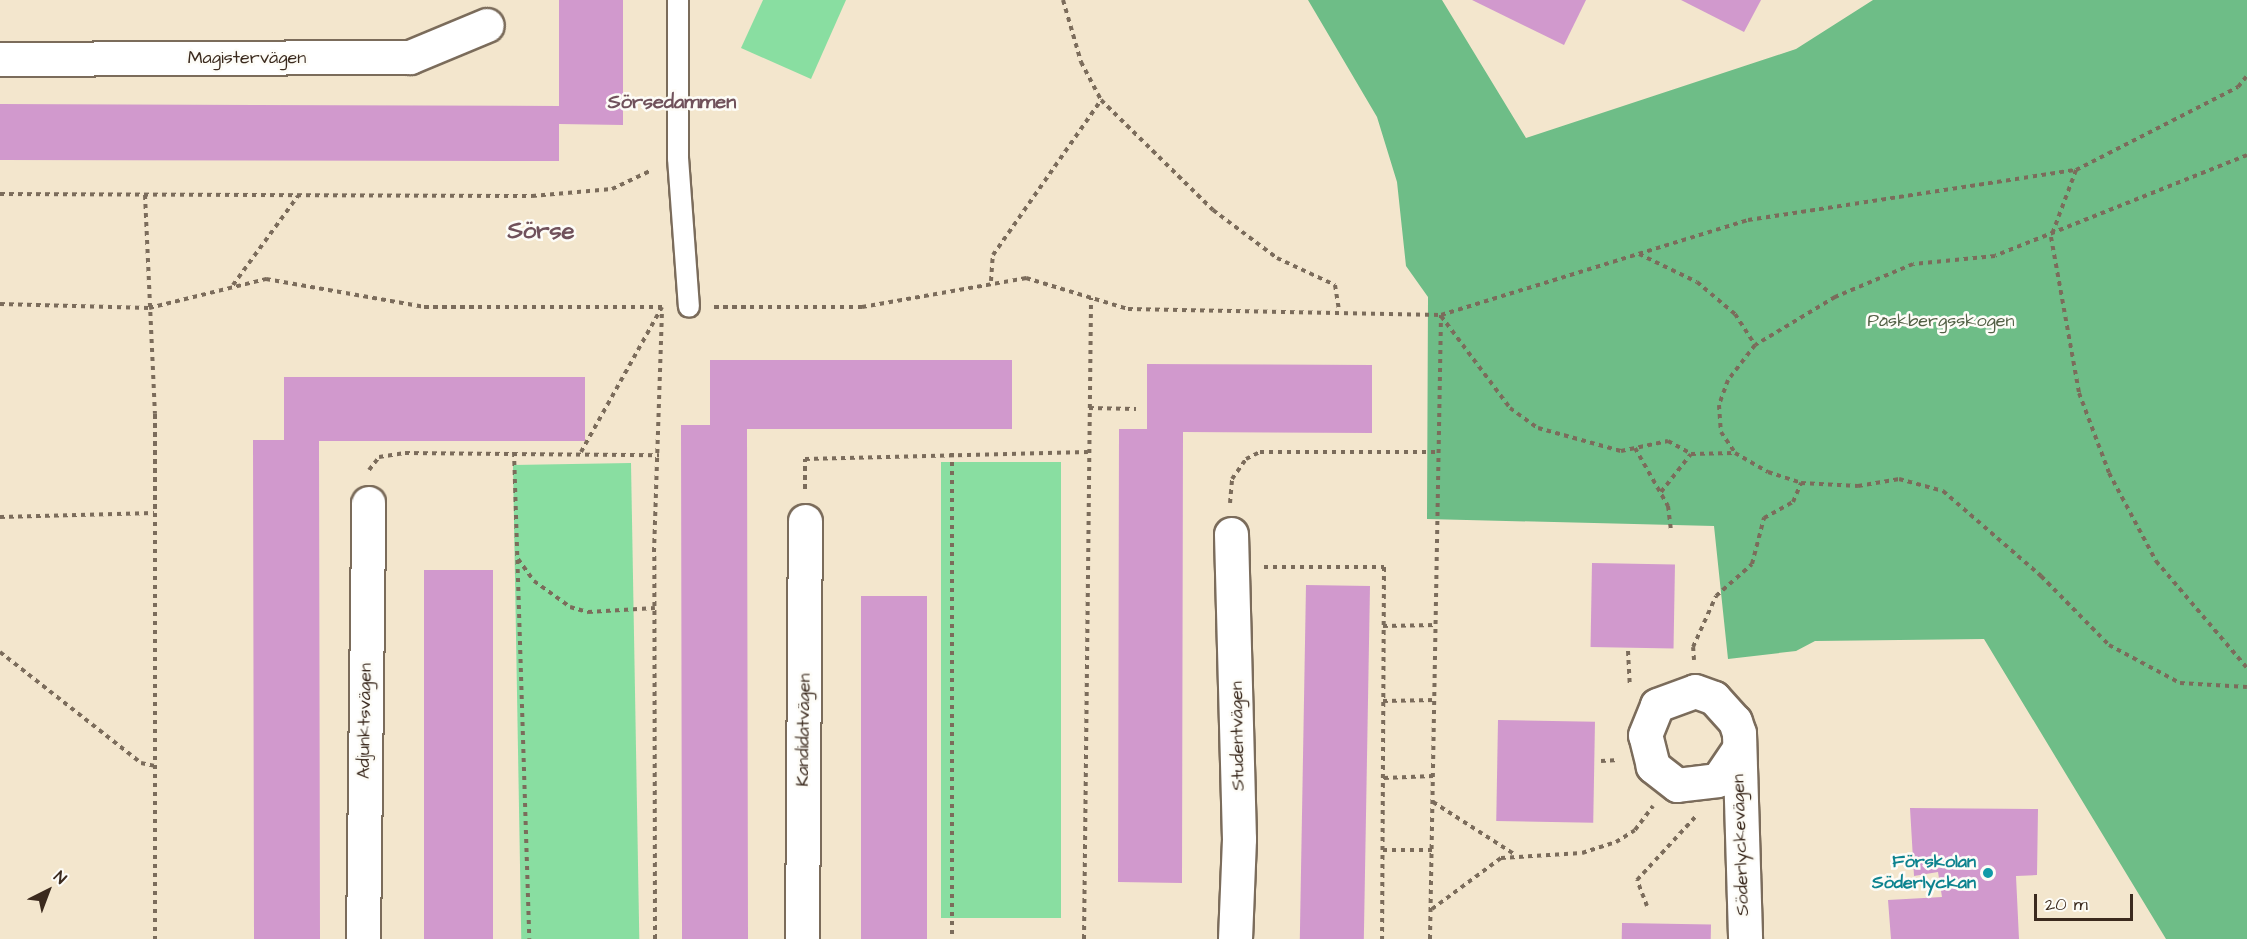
<!DOCTYPE html>
<meta charset="utf-8">
<style>
body{margin:0}
#map{position:relative;width:2247px;height:939px;overflow:hidden;background:#f3e6cd;font-family:"Architects Daughter",sans-serif}
div>[style]{position:absolute}
[style*='--x']{left:calc(var(--x)*1px);top:calc(var(--y)*1px);width:calc(var(--w)*1px);rotate:calc(var(--a)*1deg)}
.green>*{inset:0;background:#89dea1;transform-origin:0 0}
.forest>*{inset:0;background:#6ebd87}
.building>*{inset:0;background:#d199cd;transform-origin:0 0}
.path>*{height:4px;margin-top:-2px;transform-origin:0;background:repeating-linear-gradient(90deg,#7b6c5b 0 4.5px,transparent 0 9px)}
.roads{filter:drop-shadow(2px 0 #7b6c5b) drop-shadow(-2px 0 #7b6c5b) drop-shadow(0 2px #7b6c5b) drop-shadow(0 -2px #7b6c5b)}
.lane>*{height:20px;margin:-10px;padding:0 10px;transform-origin:10px;border-radius:10px;background:#fff}
.street>*{height:33px;margin:-16.5px;padding:0 16.5px;transform-origin:16.5px;border-radius:16.5px;background:#fff}
.dots>*{width:16px;height:16px;translate:-50% -50%;box-sizing:border-box;border:3px solid #fdfcf7;border-radius:50%}
span{translate:-50% -50%;white-space:nowrap;text-align:center;line-height:1.15;-webkit-text-stroke:5px #fdfcf7;paint-order:stroke}
.street-label{font-size:18px;color:#3b2a1e}
.park-label{font-size:18px;color:#526045}
.culture-label{font-size:18px;color:#0d838f;font-weight:700}
.right{translate:-100% -50%;text-align:right}
.neighbourhood-label{font-size:20px;color:#70515b;font-weight:700}
.district-label{font-size:24px;color:#70515b;font-weight:700}
.north{position:absolute;left:18px;top:861px;width:60px;height:60px;-webkit-text-stroke:4px #fdfcf7;paint-order:stroke;rotate:42deg;font-size:16px;font-weight:700;line-height:24px;text-align:center;color:#3b2a1e}
.north::after{content:'';display:block;margin:auto;width:21px;height:27px;background:#3b2a1e;clip-path:polygon(50% 0,100% 100%,50% 72%,0 100%)}
.scale{position:absolute;left:2034px;top:894px;width:99px;height:27px;box-sizing:border-box;border:3px solid #3b2a1e;border-top:0;padding-left:8px;font-size:18px;line-height:21px;white-space:nowrap;color:#3b2a1e;-webkit-text-stroke:4px #fdfcf7;paint-order:stroke}
</style>
<div id="map">
<div class="green">
<i style="clip-path:polygon(763px 0,846px 0,811px 79px,741px 48px)"></i>
<i style="left:1061px;top:462px;width:456px;height:120px;rotate:90deg"></i>
<i style="left:631px;top:463px;width:476px;height:118px;rotate:89deg"></i>
</div>
<div class="forest">
<i style="clip-path:polygon(1308px 0,1442px 0,1526px 138px,1796px 49px,1873px 0,2247px 0,2247px 939px,2166px 939px,1984px 639px,1815px 641px,1796px 651px,1728px 659px,1714px 526px,1427px 519px,1428px 297px,1406px 266px,1397px 182px,1377px 117px)"></i>
</div>
<div class="building">
<i style="clip-path:polygon(559px 0,623px 0,623px 125px,559px 124px,559px 161px,0 160px,0 104px,559px 106px)"></i>
<i style="clip-path:polygon(1472px 0,1586px 0,1564px 45px)"></i>
<i style="clip-path:polygon(1681px 0,1761px 0,1744px 32px)"></i>
<i style="clip-path:polygon(710px 360px,1012px 360px,1012px 429px,747px 429px,748px 939px,682px 939px,681px 425px,710px 425px)"></i>
<i style="clip-path:polygon(1147px 364px,1372px 365px,1372px 433px,1183px 432px,1182px 883px,1118px 882px,1119px 429px,1147px 429px)"></i>
<i style="clip-path:polygon(284px 377px,585px 377px,585px 441px,319px 441px,320px 939px,254px 939px,253px 440px,284px 440px)"></i>
<i style="left:1592px;top:563px;width:83px;height:84px;rotate:1deg"></i>
<i style="left:493px;top:570px;width:369px;height:69px;rotate:90deg"></i>
<i style="left:1306px;top:585px;width:64px;height:354px;rotate:1deg"></i>
<i style="left:861px;top:596px;width:66px;height:343px"></i>
<i style="left:1498px;top:720px;width:97px;height:101px;rotate:1deg"></i>
<i style="clip-path:polygon(1910px 808px,2038px 809px,2037px 875px,2016px 876px,2019px 939px,1891px 939px,1888px 900px,1942px 897px,1938px 872px,1914px 876px)"></i>
<i style="left:1622px;top:923px;width:89px;height:16px;rotate:1deg"></i>
</div>
<div class="path">
<i style="--x:1063;--y:0;--w:65;--a:73.8"></i>
<i style="--x:1081;--y:62;--w:43;--a:62.2"></i>
<i style="--x:1101;--y:100;--w:157;--a:44.5"></i>
<i style="--x:1213;--y:210;--w:80;--a:36.9"></i>
<i style="--x:1277;--y:258;--w:64;--a:25"></i>
<i style="--x:1335;--y:285;--w:26;--a:81"></i>
<i style="--x:2247;--y:155;--w:271;--a:158.2"></i>
<i style="--x:1995;--y:256;--w:82;--a:174.4"></i>
<i style="--x:1913;--y:264;--w:85;--a:157.1"></i>
<i style="--x:1835;--y:297;--w:93;--a:149"></i>
<i style="--x:1755;--y:345;--w:44;--a:127.6"></i>
<i style="--x:1728;--y:380;--w:27;--a:110"></i>
<i style="--x:1719;--y:405;--w:27;--a:86"></i>
<i style="--x:1721;--y:432;--w:25;--a:56"></i>
<i style="--x:1735;--y:453;--w:38;--a:30"></i>
<i style="--x:1768;--y:472;--w:35;--a:18"></i>
<i style="--x:1801;--y:483;--w:57;--a:3"></i>
<i style="--x:1858;--y:486;--w:42;--a:-9.7"></i>
<i style="--x:1899;--y:479;--w:46;--a:15.3"></i>
<i style="--x:1943;--y:491;--w:130;--a:40.9"></i>
<i style="--x:2041;--y:576;--w:97;--a:45.4"></i>
<i style="--x:2109;--y:645;--w:81;--a:28.2"></i>
<i style="--x:2180;--y:683;--w:67;--a:3.4"></i>
<i style="--x:2076;--y:170;--w:72;--a:110.5"></i>
<i style="--x:2051;--y:237;--w:158;--a:79.8"></i>
<i style="--x:2079;--y:393;--w:85;--a:69.4"></i>
<i style="--x:2109;--y:473;--w:100;--a:61.9"></i>
<i style="--x:2156;--y:561;--w:140;--a:49.6"></i>
<i style="--x:0;--y:194;--w:532;--a:0.22"></i>
<i style="--x:532;--y:196;--w:80;--a:-5"></i>
<i style="--x:612;--y:189;--w:44;--a:-25.4"></i>
<i style="--x:145;--y:195;--w:219;--a:87.4"></i>
<i style="--x:155;--y:414;--w:525;--a:90"></i>
<i style="--x:1639;--y:254;--w:64;--a:25.8"></i>
<i style="--x:1697;--y:282;--w:50;--a:40.1"></i>
<i style="--x:1735;--y:314;--w:37;--a:57"></i>
<i style="--x:991;--y:281;--w:26;--a:-86"></i>
<i style="--x:993;--y:255;--w:189;--a:-55.1"></i>
<i style="--x:233;--y:285;--w:110;--a:-53.9"></i>
<i style="--x:0;--y:304;--w:149;--a:1.5"></i>
<i style="--x:149;--y:308;--w:121;--a:-13.9"></i>
<i style="--x:266;--y:279;--w:160;--a:10"></i>
<i style="--x:424;--y:307;--w:238;--a:0"></i>
<i style="--x:714;--y:307;--w:148;--a:0"></i>
<i style="--x:862;--y:307;--w:167;--a:-10"></i>
<i style="--x:1026;--y:278;--w:107;--a:16.9"></i>
<i style="--x:1128;--y:309;--w:313;--a:1.1"></i>
<i style="--x:1441;--y:315;--w:321;--a:-17.2"></i>
<i style="--x:1748;--y:220;--w:332;--a:-8.7"></i>
<i style="--x:2076;--y:170;--w:182;--a:-27.1"></i>
<i style="--x:2238;--y:87;--w:14;--a:-51"></i>
<i style="--x:1441;--y:316;--w:115;--a:53.1"></i>
<i style="--x:1510;--y:408;--w:34;--a:36"></i>
<i style="--x:1538;--y:428;--w:86;--a:15.5"></i>
<i style="--x:1621;--y:451;--w:48;--a:-12"></i>
<i style="--x:1668;--y:441;--w:26;--a:29"></i>
<i style="--x:1089;--y:408;--w:47;--a:1.2"></i>
<i style="--x:1635;--y:448;--w:67;--a:60.4"></i>
<i style="--x:1668;--y:506;--w:25;--a:83"></i>
<i style="--x:514;--y:452;--w:487;--a:88.2"></i>
<i style="--x:581;--y:452;--w:166;--a:-60.8"></i>
<i style="--x:952;--y:453;--w:486;--a:90"></i>
<i style="--x:369;--y:470;--w:16;--a:-52"></i>
<i style="--x:379;--y:457;--w:26;--a:-9"></i>
<i style="--x:405;--y:453;--w:254;--a:0.5"></i>
<i style="--x:805;--y:489;--w:30;--a:-90"></i>
<i style="--x:805;--y:459;--w:283;--a:-1.4"></i>
<i style="--x:1661;--y:492;--w:48;--a:-51.7"></i>
<i style="--x:1691;--y:454;--w:43;--a:-1.3"></i>
<i style="--x:1230;--y:503;--w:24;--a:-85"></i>
<i style="--x:1232;--y:479;--w:24;--a:-55"></i>
<i style="--x:1246;--y:459;--w:16;--a:-27"></i>
<i style="--x:1260;--y:452;--w:178;--a:0"></i>
<i style="--x:0;--y:517;--w:154;--a:-1.5"></i>
<i style="--x:518;--y:559;--w:27;--a:54"></i>
<i style="--x:534;--y:581;--w:44;--a:35.8"></i>
<i style="--x:570;--y:607;--w:19;--a:16"></i>
<i style="--x:588;--y:612;--w:67;--a:-3.4"></i>
<i style="--x:1264;--y:567;--w:120;--a:0"></i>
<i style="--x:1384;--y:567;--w:372;--a:90.3"></i>
<i style="--x:1383;--y:626;--w:53;--a:-1.1"></i>
<i style="--x:1628;--y:651;--w:35;--a:87"></i>
<i style="--x:0;--y:652;--w:179;--a:38.2"></i>
<i style="--x:141;--y:763;--w:14;--a:12"></i>
<i style="--x:1694;--y:660;--w:13;--a:-94"></i>
<i style="--x:1693;--y:647;--w:56;--a:-65.7"></i>
<i style="--x:1716;--y:596;--w:48;--a:-41.6"></i>
<i style="--x:1752;--y:564;--w:48;--a:-75.4"></i>
<i style="--x:1764;--y:518;--w:33;--a:-29"></i>
<i style="--x:1793;--y:502;--w:21;--a:-67"></i>
<i style="--x:1383;--y:701;--w:52;--a:-1.1"></i>
<i style="--x:1601;--y:761;--w:18;--a:-3"></i>
<i style="--x:1384;--y:778;--w:49;--a:-2.3"></i>
<i style="--x:1433;--y:802;--w:96;--a:32.7"></i>
<i style="--x:1383;--y:850;--w:49;--a:0"></i>
<i style="--x:1647;--y:906;--w:28;--a:-111"></i>
<i style="--x:1637;--y:880;--w:87;--a:-47.3"></i>
<i style="--x:1432;--y:909;--w:86;--a:-36.5"></i>
<i style="--x:1501;--y:858;--w:81;--a:-3.5"></i>
<i style="--x:1582;--y:853;--w:36;--a:-18"></i>
<i style="--x:1616;--y:842;--w:22;--a:-32"></i>
<i style="--x:1635;--y:830;--w:30;--a:-53"></i>
<i style="--x:655;--y:939;--w:387;--a:-90.1"></i>
<i style="--x:654;--y:552;--w:239;--a:-88.1"></i>
<i style="--x:1084;--y:939;--w:641;--a:-89.37"></i>
<i style="--x:1430;--y:939;--w:624;--a:-88.99"></i>
</div>
<div class="roads">
<div class="lane">
<i style="--x:678;--y:0;--w:158;--a:90"></i>
<i style="--x:678;--y:158;--w:149;--a:85.8"></i>
</div>
<div class="street">
<i style="--x:0;--y:59;--w:410;--a:-0.3"></i>
<i style="--x:410;--y:57;--w:83;--a:-22.6"></i>
<i style="--x:1231;--y:534;--w:305;--a:88.5"></i>
<i style="--x:1239;--y:839;--w:100;--a:92.3"></i>
<i style="--x:1738;--y:750;--w:36;--a:124"></i>
<i style="--x:1718;--y:780;--w:41;--a:173"></i>
<i style="--x:1677;--y:785;--w:31;--a:-142"></i>
<i style="--x:1653;--y:766;--w:32;--a:-104"></i>
<i style="--x:1645;--y:735;--w:32;--a:-68"></i>
<i style="--x:1657;--y:705;--w:40;--a:-20.2"></i>
<i style="--x:1695;--y:691;--w:20;--a:20"></i>
<i style="--x:1714;--y:698;--w:31;--a:48"></i>
<i style="--x:1735;--y:721;--w:13;--a:72"></i>
<i style="--x:1739;--y:733;--w:206;--a:88.3"></i>
<i style="--x:363;--y:939;--w:436;--a:-89.3"></i>
<i style="--x:802;--y:939;--w:418;--a:-89.6"></i>
</div>
</div>
<div class="dots">
<i style="left:1988px;top:873px;background:#0f9aa8"></i>
</div>
<div class="street-label">
<span style="left:247px;top:58px">Magistervägen</span>
<span style="left:365px;top:721px;rotate:-89deg">Adjunktsvägen</span>
<span style="left:804px;top:730px;rotate:-89deg">Kandidatvägen</span>
<span style="left:1238px;top:736px;rotate:-91deg">Studentvägen</span>
<span style="left:1741px;top:845px;rotate:-92deg">Söderlyckevägen</span>
</div>
<div class="park-label">
<span style="left:1941px;top:321px">Påskbergsskogen</span>
</div>
<div class="culture-label">
<span class="right" style="left:1976px;top:873px">Förskolan<br>Söderlyckan</span>
</div>
<div class="neighbourhood-label">
<span style="left:672px;top:102px">Sörsedammen</span>
</div>
<div class="district-label">
<span style="left:541px;top:232px">Sörse</span>
</div>
<div class="north">N</div>
<div class="scale">20 m</div>
</div>
